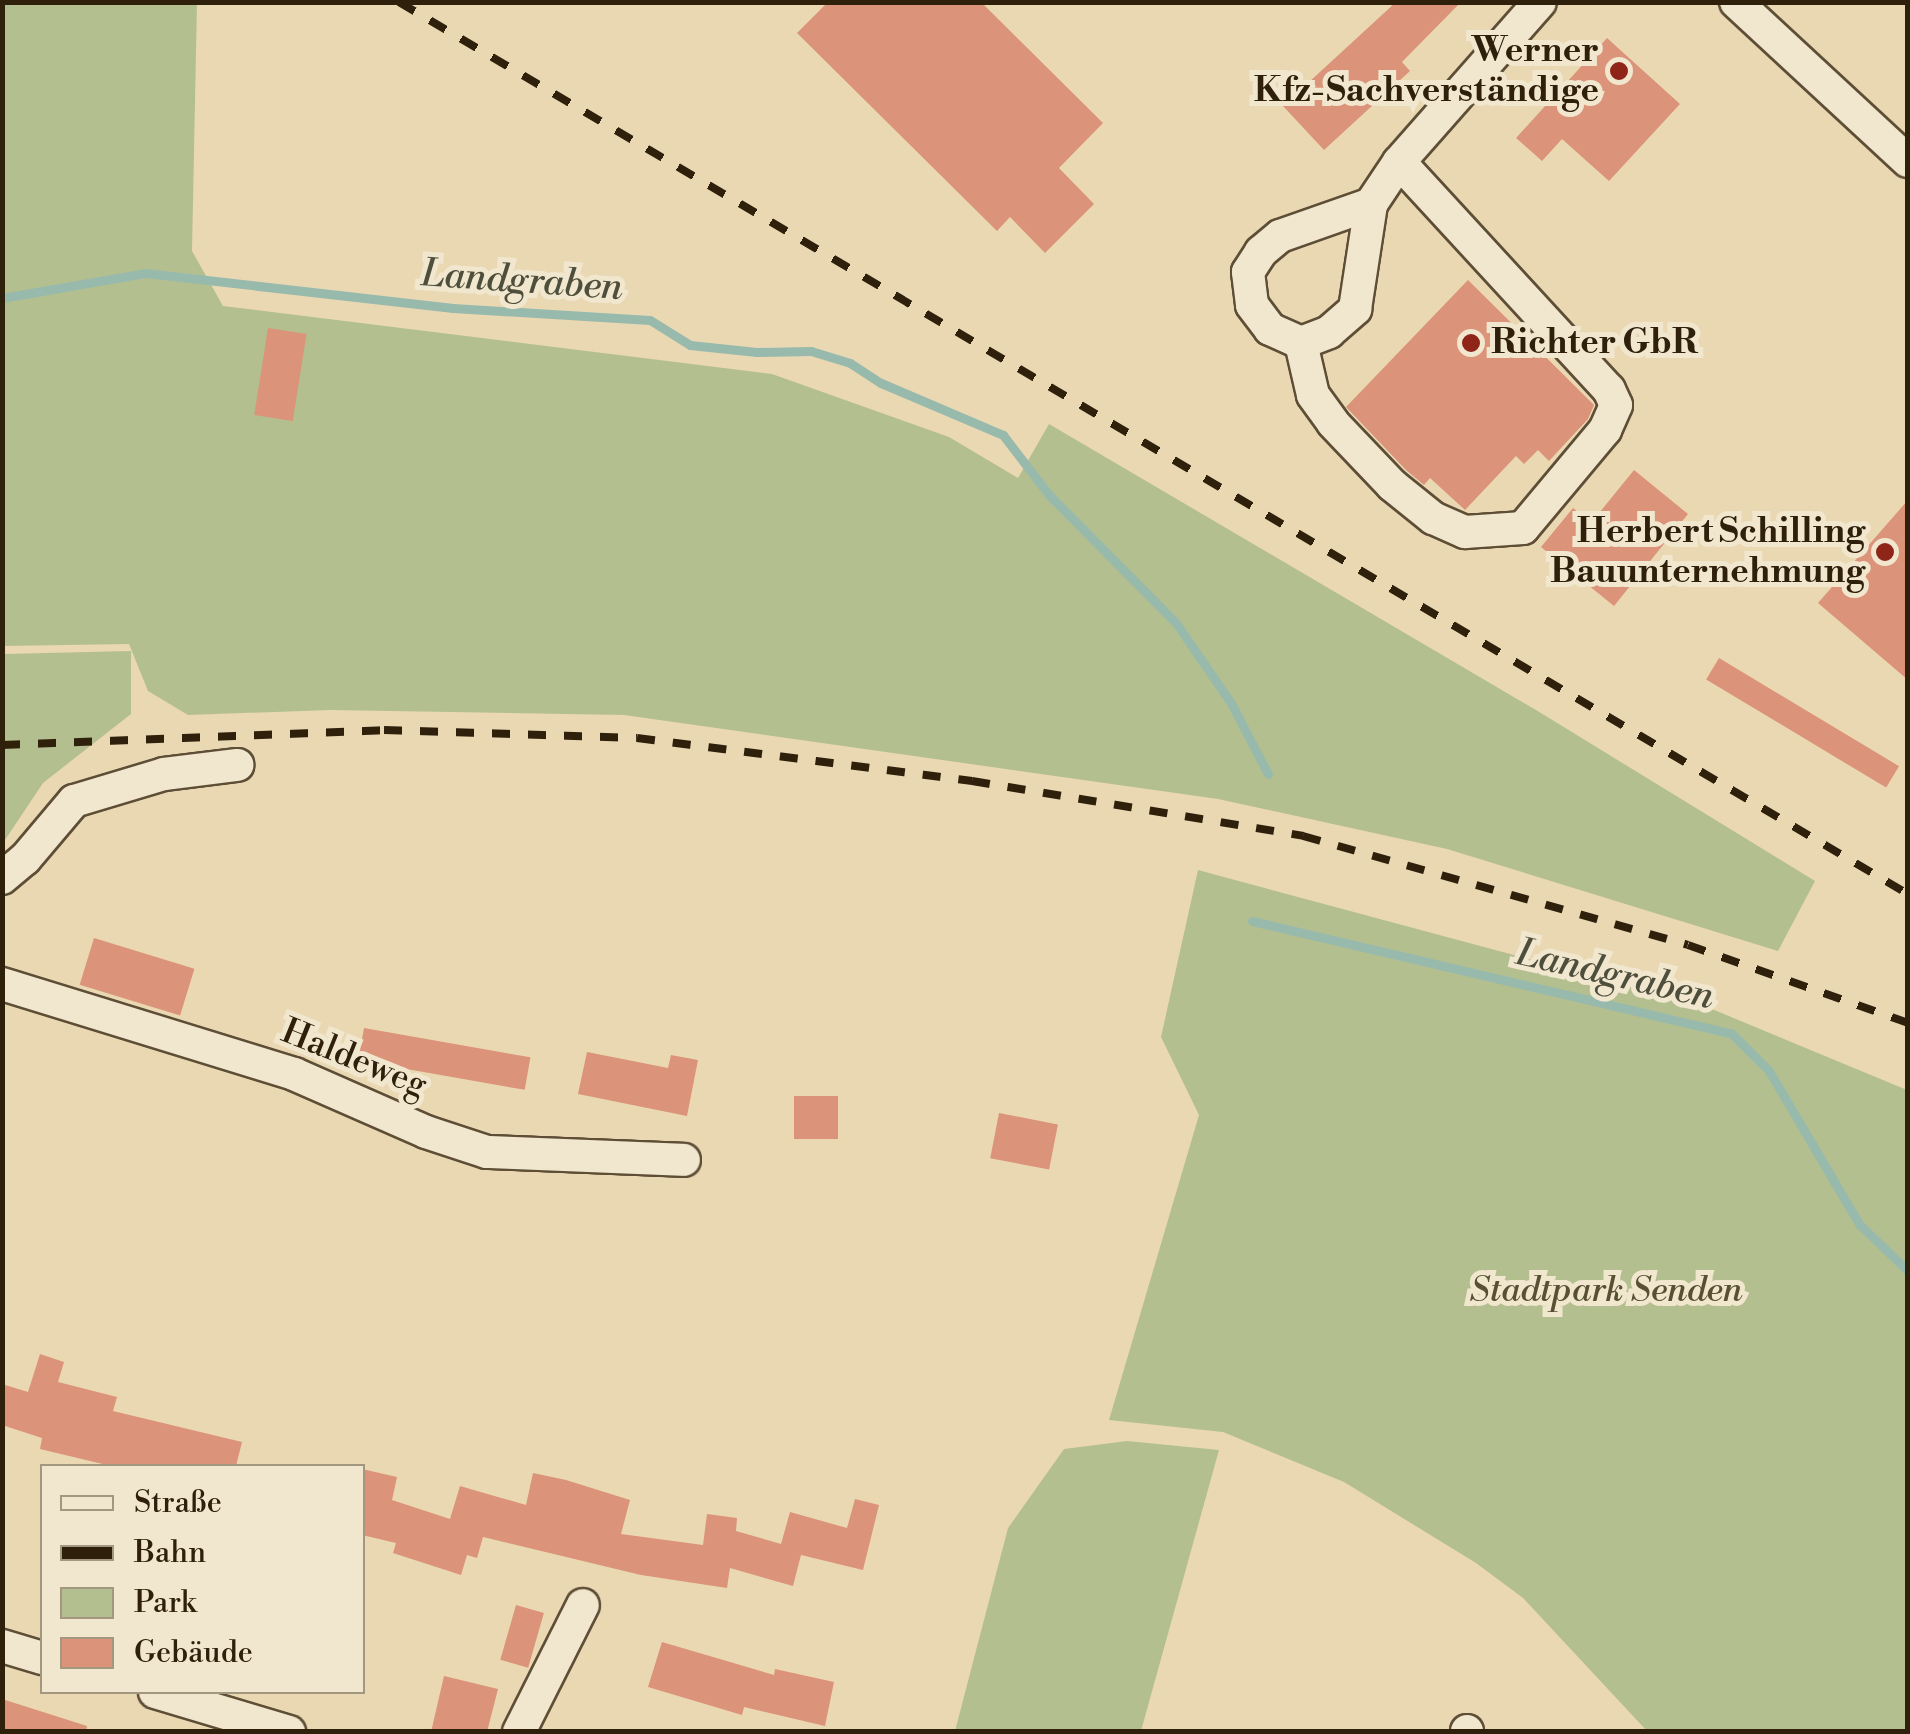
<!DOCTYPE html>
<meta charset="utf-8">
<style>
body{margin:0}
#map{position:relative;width:1910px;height:1734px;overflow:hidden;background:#ead8b3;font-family:"Libre Bodoni",serif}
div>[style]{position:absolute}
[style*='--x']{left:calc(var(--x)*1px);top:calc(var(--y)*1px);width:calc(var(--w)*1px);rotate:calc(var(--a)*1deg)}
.green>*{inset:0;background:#b4bf8f}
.stream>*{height:9px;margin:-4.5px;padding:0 4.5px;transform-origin:4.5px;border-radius:4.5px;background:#98baad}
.building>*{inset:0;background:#db9379;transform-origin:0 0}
.roads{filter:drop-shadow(2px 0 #5e4e36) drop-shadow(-2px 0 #5e4e36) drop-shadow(0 2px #5e4e36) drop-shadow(0 -2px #5e4e36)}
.minor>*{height:32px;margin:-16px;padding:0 16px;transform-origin:16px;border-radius:16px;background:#f1e6ce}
.rail>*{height:8px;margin-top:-4px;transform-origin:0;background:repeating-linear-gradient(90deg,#2f200c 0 18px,transparent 0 36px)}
.dots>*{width:28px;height:28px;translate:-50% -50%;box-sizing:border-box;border:5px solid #f1e6ce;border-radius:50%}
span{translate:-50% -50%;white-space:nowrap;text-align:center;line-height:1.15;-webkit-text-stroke:10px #f1e6ce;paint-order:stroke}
.poi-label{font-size:35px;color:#2f200c;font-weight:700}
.right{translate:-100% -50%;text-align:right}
.left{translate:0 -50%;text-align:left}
.street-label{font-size:35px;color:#2f200c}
.park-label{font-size:35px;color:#575033;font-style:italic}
.water-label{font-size:38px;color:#4e4e3c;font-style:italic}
.frame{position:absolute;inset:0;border:5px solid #2f200c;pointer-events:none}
.legend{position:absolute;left:40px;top:1464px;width:325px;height:230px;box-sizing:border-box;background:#f1e6ce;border:2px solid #a39780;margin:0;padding:12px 18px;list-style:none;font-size:30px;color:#2f200c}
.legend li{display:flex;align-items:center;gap:20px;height:50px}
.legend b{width:50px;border:2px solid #a39780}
</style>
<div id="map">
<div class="green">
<i style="clip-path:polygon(3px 3px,197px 3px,192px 251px,223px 306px,772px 374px,949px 437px,1018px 478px,1049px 424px,1536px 710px,1815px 881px,1778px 951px,1447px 849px,1218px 799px,624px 715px,330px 710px,188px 715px,148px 691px,129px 644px,3px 646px)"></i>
<i style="clip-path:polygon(131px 651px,131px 714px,43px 783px,3px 843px,3px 654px)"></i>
<i style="clip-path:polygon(1198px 870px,1707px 1007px,1907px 1090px,1907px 1731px,1647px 1731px,1523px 1598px,1476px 1563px,1344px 1482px,1223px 1432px,1109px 1420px,1199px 1115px,1161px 1037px)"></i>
<i style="clip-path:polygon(1127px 1441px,1219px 1450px,1141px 1731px,955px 1731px,1008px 1528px,1064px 1449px)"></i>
</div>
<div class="stream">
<i style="--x:2;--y:298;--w:145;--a:-9.9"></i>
<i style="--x:145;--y:273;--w:310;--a:6.5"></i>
<i style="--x:453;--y:308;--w:197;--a:3.5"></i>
<i style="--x:650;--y:320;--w:47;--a:32"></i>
<i style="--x:690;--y:345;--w:67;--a:6"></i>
<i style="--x:757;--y:352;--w:54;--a:-1.1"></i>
<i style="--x:811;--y:351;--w:41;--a:17.1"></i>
<i style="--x:850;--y:363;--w:37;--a:33"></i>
<i style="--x:881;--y:383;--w:133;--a:23.1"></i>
<i style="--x:1003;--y:435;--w:76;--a:52.5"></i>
<i style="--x:1049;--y:495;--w:180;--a:45.2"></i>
<i style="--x:1176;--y:623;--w:97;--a:55.5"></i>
<i style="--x:1231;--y:703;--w:80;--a:62.5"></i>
<i style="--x:1252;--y:921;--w:492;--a:13.2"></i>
<i style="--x:1731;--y:1033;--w:54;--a:45"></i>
<i style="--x:1769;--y:1071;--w:178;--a:59.5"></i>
<i style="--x:1859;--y:1224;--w:68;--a:43.8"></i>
</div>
<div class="building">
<i style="clip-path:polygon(828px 2px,981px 2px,1103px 123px,1059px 168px,1094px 204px,1045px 253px,1010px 217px,997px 231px,797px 33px)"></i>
<i style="clip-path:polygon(1396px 2px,1461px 2px,1402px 62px,1410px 71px,1324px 150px,1283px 106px)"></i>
<i style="clip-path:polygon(1607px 38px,1680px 104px,1609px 181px,1562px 139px,1542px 161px,1516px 138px)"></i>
<i style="clip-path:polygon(1468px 280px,1594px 405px,1588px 419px,1549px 461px,1538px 450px,1524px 464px,1516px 456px,1465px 510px,1430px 478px,1424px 485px,1406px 470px,1346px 407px)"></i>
<i style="left:268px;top:328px;width:39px;height:88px;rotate:9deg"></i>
<i style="clip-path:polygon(1634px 470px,1688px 514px,1614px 606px,1541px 547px,1573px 508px,1591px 523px)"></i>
<i style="clip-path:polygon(1908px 500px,1908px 680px,1818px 603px)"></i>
<i style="left:1719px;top:658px;width:210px;height:25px;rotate:31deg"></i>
<i style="left:94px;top:938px;width:105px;height:49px;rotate:17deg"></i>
<i style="left:364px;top:1028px;width:169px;height:33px;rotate:10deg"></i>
<i style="clip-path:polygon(587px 1052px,668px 1068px,671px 1055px,698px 1060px,687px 1116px,578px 1094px)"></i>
<i style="left:794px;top:1096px;width:44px;height:43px"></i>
<i style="left:999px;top:1113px;width:60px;height:46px;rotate:11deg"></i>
<i style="clip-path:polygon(40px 1354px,64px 1362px,58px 1382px,117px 1397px,113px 1411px,242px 1442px,236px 1466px,111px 1466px,40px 1449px,42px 1438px,2px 1425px,2px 1384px,28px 1392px)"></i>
<i style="clip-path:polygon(362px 1469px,397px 1477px,392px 1500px,450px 1519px,460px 1486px,526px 1505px,533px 1473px,566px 1480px,630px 1500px,621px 1534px,703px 1545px,707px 1514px,737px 1518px,736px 1531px,781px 1544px,790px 1512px,847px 1528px,855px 1499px,879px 1505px,863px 1570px,801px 1555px,793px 1586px,730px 1568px,727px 1588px,641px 1575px,483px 1537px,477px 1558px,467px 1555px,461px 1575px,393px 1553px,396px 1543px,362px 1535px)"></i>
<i style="left:516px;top:1605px;width:29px;height:57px;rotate:16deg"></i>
<i style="clip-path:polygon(662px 1642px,774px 1675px,775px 1669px,834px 1682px,825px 1726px,744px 1707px,742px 1715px,648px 1687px)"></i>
<i style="clip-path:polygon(444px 1676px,498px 1689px,487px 1732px,431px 1732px)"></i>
<i style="clip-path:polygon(2px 1699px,87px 1726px,86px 1732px,2px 1732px)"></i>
</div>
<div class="roads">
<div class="minor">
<i style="--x:1736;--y:2;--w:234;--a:42.8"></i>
<i style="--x:1371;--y:204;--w:96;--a:160.6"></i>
<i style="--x:1280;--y:236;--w:25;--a:140"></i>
<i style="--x:1261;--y:252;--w:24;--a:123"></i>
<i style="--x:1248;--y:272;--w:33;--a:83"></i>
<i style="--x:1252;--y:305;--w:30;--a:53"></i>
<i style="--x:1270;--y:329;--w:34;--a:24"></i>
<i style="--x:1301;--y:343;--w:30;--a:-21"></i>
<i style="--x:1329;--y:332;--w:35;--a:-41"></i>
<i style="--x:1355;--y:309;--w:106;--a:-81.3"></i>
<i style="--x:1371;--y:204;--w:50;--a:-56.3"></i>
<i style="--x:1399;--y:162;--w:213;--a:-48.6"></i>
<i style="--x:1301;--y:343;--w:53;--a:77"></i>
<i style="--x:1313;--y:395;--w:34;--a:54"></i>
<i style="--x:1333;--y:423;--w:86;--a:46.4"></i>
<i style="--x:1392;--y:485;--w:53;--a:38.8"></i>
<i style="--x:1433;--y:518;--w:35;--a:24"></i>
<i style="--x:1465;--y:532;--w:58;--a:-3.9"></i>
<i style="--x:1523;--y:528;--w:128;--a:-50.1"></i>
<i style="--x:1605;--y:430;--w:27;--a:-66"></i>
<i style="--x:1616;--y:405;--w:17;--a:-115"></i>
<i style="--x:1609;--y:390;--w:310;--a:-132.6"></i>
<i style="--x:2;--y:878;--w:30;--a:-40"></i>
<i style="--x:25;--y:859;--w:76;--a:-49.8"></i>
<i style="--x:74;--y:801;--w:94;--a:-16.7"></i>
<i style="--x:164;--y:774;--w:74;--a:-7"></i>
<i style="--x:2;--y:984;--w:306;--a:17.1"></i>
<i style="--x:294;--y:1074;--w:144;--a:23.7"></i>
<i style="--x:426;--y:1132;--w:64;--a:18.2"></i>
<i style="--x:487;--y:1152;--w:197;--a:2.3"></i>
<i style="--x:2;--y:1646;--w:42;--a:16.7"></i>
<i style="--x:155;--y:1692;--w:140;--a:16.6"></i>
<i style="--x:519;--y:1732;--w:142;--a:-63.3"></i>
<i style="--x:1467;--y:1732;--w:1;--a:-90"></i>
</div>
</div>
<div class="rail">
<i style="--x:399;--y:2;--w:1753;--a:30.59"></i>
<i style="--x:2;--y:745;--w:382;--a:-2.2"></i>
<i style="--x:384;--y:730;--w:253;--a:1.8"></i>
<i style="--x:637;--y:738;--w:338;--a:7.3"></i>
<i style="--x:972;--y:781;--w:336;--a:9.4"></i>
<i style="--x:1303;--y:836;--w:400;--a:15.8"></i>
<i style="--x:1688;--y:945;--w:233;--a:19.5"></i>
</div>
<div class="dots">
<i style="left:1619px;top:71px;background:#8f2418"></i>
<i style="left:1471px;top:343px;background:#8f2418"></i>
<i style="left:1885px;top:552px;background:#8f2418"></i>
</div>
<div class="poi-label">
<span class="right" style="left:1599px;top:71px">Werner<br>Kfz-Sachverständige</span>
<span class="left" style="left:1491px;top:343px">Richter GbR</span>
<span class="right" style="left:1865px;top:552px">Herbert Schilling<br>Bauunternehmung</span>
</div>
<div class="street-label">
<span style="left:354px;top:1059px;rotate:22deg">Haldeweg</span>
</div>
<div class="park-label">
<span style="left:1606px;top:1291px">Stadtpark Senden</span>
</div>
<div class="water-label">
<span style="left:522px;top:281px;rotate:4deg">Landgraben</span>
<span style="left:1615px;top:975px;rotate:13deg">Landgraben</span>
</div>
<div class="frame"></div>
<ul class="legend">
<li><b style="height:12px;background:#f1e6ce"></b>Straße</li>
<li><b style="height:12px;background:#2f200c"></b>Bahn</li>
<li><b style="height:28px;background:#b4bf8f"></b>Park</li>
<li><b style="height:28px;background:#db9379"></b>Gebäude</li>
</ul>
</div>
